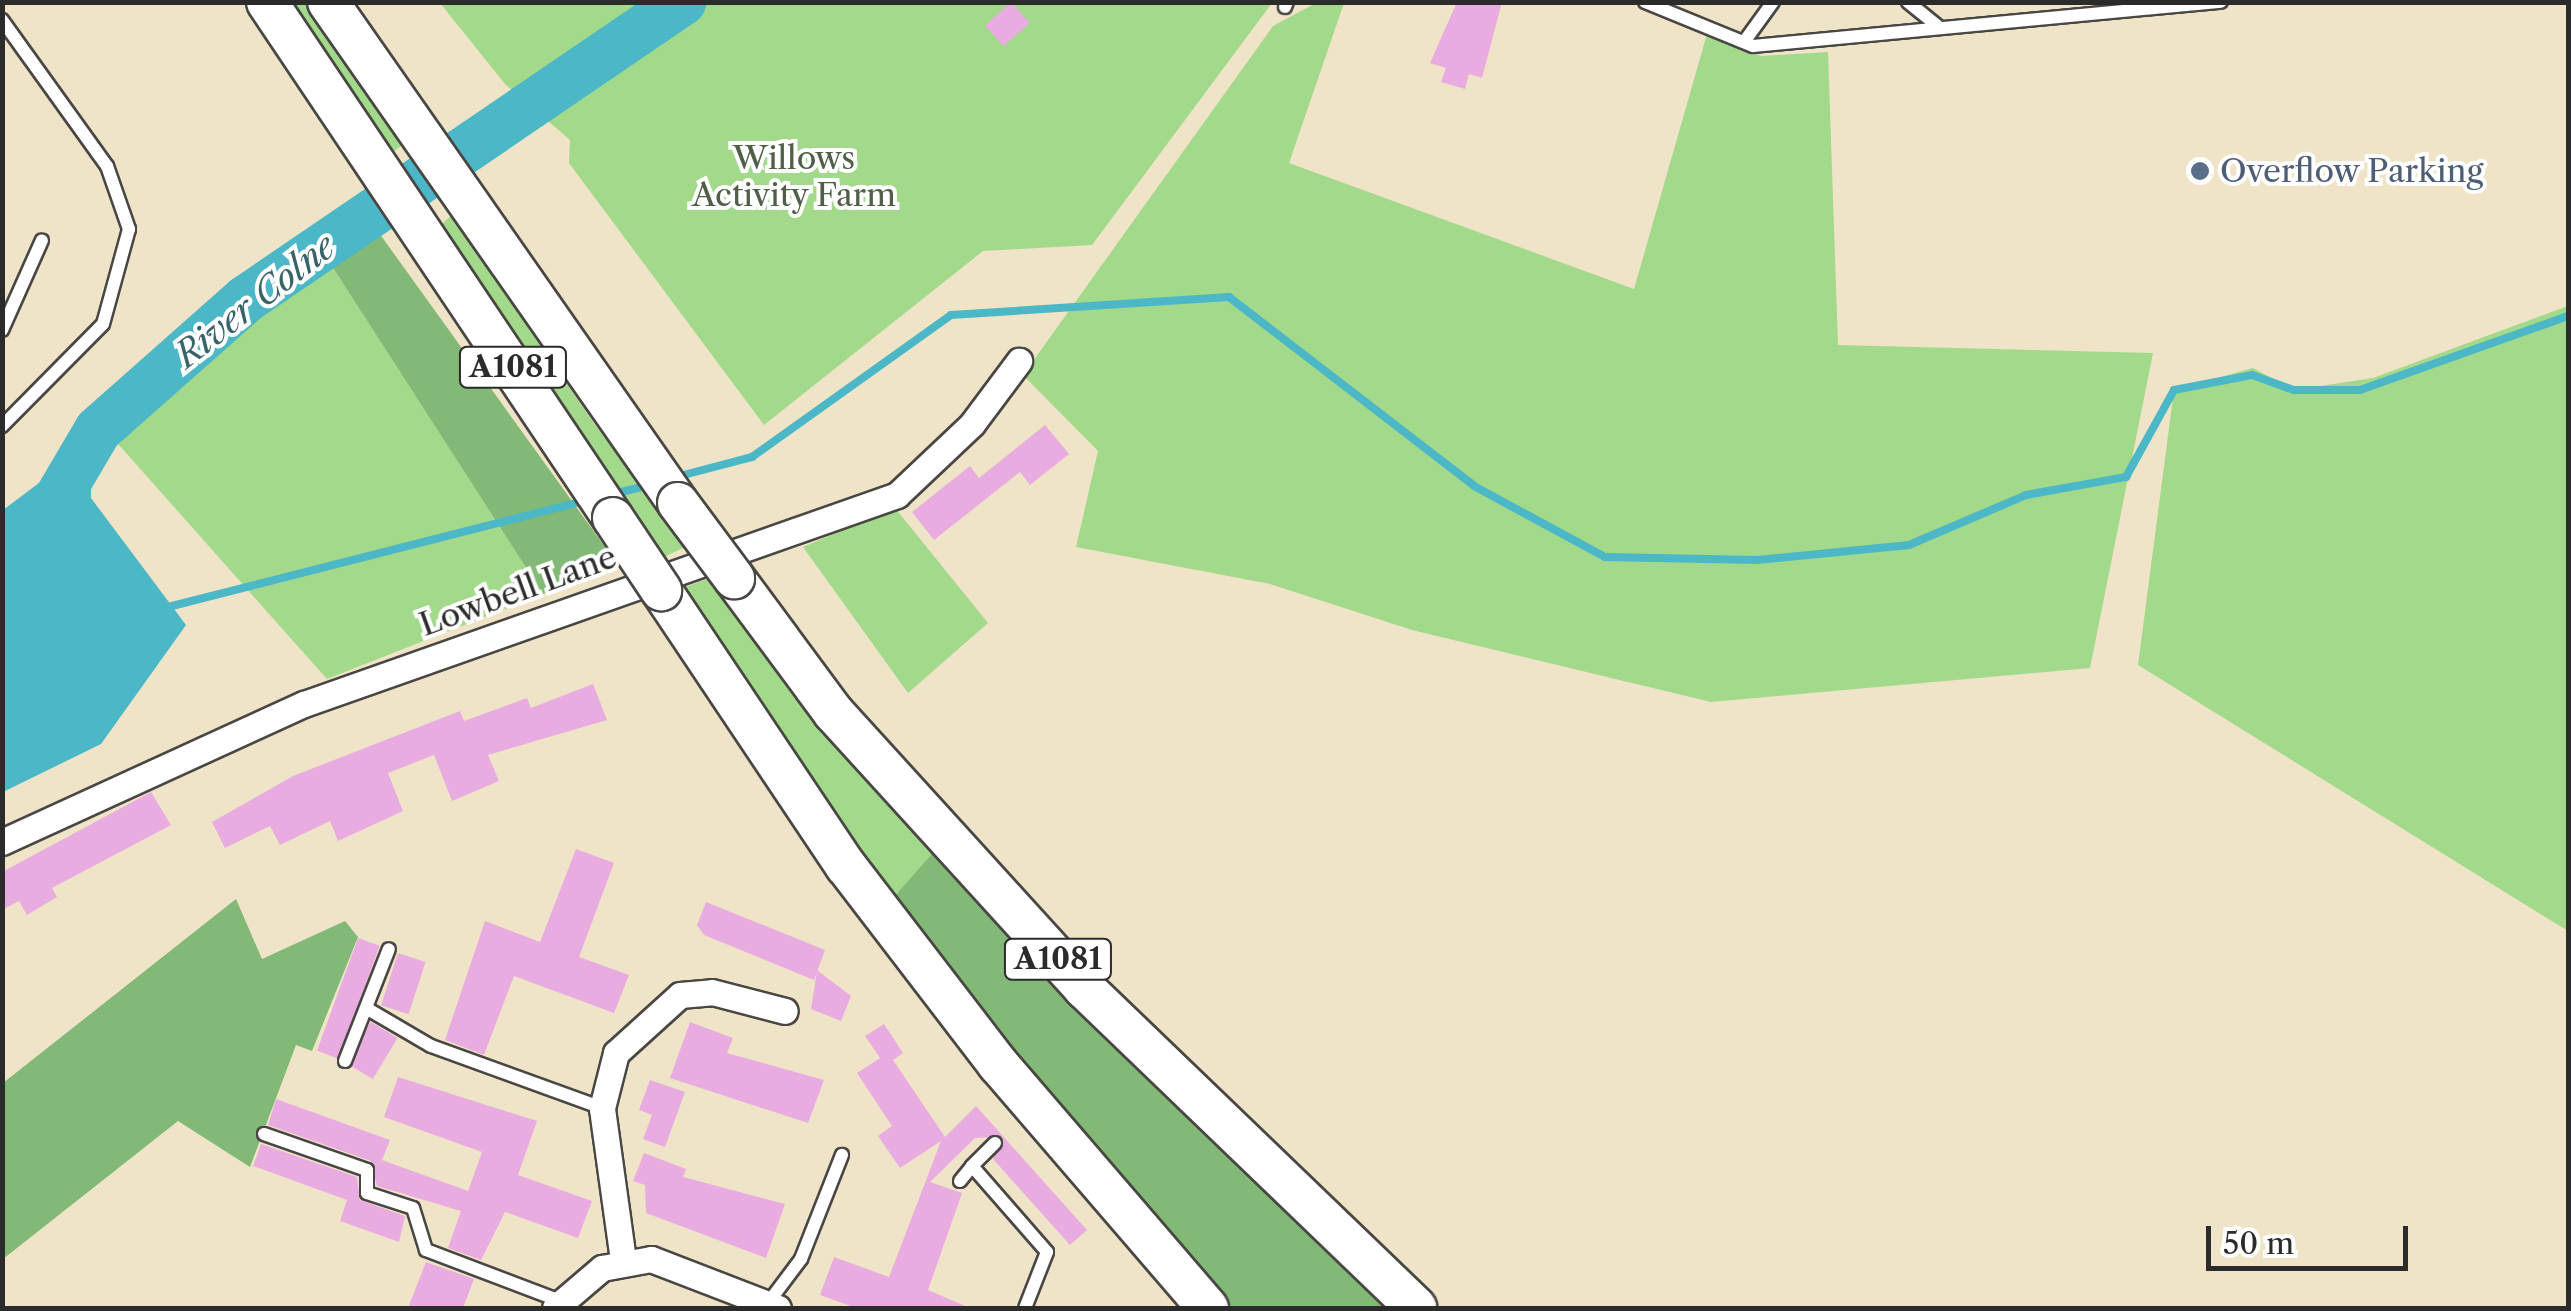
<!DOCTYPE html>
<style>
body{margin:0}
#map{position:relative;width:2571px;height:1311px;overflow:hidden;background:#f0e4c8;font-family:"Libre Caslon Text",serif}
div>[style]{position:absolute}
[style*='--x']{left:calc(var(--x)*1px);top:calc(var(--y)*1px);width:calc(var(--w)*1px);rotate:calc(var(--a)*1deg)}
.green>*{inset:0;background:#a3d98a}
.forest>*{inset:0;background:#82b976}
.water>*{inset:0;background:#4bb7c7}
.stream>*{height:8px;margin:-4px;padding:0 4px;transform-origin:4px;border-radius:4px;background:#4bb7c7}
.river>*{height:48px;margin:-24px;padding:0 24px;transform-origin:24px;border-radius:24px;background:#4bb7c7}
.building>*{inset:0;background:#e9ace1;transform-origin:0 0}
.roads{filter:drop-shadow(2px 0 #494743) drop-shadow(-2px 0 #494743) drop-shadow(0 2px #494743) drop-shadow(0 -2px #494743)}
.lane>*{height:12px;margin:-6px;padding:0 6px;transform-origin:6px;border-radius:6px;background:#fff}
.street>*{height:25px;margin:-12.5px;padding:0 12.5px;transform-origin:12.5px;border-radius:12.5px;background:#fff}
.primary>*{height:40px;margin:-20px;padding:0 20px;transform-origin:20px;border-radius:20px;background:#fff}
.bridges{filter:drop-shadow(2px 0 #494743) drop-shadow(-2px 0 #494743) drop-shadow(0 2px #494743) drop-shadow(0 -2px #494743)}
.primary-bridge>*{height:40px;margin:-20px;padding:0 20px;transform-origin:20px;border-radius:20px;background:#fff}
.dots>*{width:28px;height:28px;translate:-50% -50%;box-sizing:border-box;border:5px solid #fff;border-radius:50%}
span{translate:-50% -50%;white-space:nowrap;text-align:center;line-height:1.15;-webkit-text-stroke:8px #fff;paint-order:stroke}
.shield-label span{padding:2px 8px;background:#fff;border:2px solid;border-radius:8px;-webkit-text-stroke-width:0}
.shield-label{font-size:30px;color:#2b2b2b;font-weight:700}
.park-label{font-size:32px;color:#4f5f48}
.service-label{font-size:32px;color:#4e5e75}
.left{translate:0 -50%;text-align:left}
.street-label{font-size:32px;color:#2b2b2b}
.water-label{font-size:35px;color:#386369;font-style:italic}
.frame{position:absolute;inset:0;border:5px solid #2b2b2b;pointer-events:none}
.scale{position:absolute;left:2206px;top:1226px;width:202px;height:45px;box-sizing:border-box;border:5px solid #2b2b2b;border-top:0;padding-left:12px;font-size:30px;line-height:35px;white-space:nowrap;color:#2b2b2b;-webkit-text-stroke:8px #fff;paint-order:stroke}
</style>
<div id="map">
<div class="green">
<i style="clip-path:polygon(1318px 2px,1344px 3px,1289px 163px,1634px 289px,1707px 34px,1761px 56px,1828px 52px,1838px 345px,2153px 353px,2090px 668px,1711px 702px,1412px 630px,1270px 584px,1076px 547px,1098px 451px,1023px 375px,1273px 26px)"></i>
<i style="clip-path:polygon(285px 3px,308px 3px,402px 145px,388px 156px)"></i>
<i style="clip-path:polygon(440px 3px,1272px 3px,1092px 245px,983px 251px,764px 425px,569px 163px,570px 140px,505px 84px)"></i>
<i style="clip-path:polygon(451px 216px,595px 425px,687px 546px,658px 560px,436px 229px)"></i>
<i style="clip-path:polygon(326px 257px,543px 594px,327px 679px,111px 436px,200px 344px)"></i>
<i style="clip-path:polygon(2568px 306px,2568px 931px,2138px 665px,2174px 390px,2253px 368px,2294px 390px,2373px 378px)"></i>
<i style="clip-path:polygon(895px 508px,988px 623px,908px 693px,803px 547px)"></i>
<i style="clip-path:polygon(710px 578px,936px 849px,893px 898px,680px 589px)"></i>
</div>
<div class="forest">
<i style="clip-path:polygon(374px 226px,618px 565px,543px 594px,326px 257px)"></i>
<i style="clip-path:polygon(936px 849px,1395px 1308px,1233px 1308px,1020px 1064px,893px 898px)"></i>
<i style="clip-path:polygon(236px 899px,262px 959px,345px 921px,358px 937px,312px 1051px,296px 1045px,250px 1167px,178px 1121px,3px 1259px,3px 1083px)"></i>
</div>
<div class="water">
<i style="clip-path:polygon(91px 444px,91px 498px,186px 625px,101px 744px,3px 792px,3px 510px)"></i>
</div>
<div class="stream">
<i style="--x:676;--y:477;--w:79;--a:-14.7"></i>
<i style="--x:752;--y:457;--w:244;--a:-35.5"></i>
<i style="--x:951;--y:315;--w:279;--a:-3.7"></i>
<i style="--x:1229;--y:297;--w:309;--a:37.6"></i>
<i style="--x:1474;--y:486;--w:149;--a:28.5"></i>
<i style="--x:1605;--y:557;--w:152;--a:1.1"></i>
<i style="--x:1757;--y:560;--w:153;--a:-5.6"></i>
<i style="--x:1909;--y:545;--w:127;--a:-23.1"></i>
<i style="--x:2026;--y:495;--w:102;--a:-10.2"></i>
<i style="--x:2126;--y:477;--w:99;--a:-61.1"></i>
<i style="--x:2174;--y:390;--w:79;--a:-10.9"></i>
<i style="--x:2252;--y:375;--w:45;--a:19.7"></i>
<i style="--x:2294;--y:390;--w:66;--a:0"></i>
<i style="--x:2360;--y:390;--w:221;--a:-19.6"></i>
<i style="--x:613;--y:494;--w:36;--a:-14"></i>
<i style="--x:168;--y:607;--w:430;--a:-14.3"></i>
</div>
<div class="river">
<i style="--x:58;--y:498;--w:79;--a:-59.5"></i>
<i style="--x:98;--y:430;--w:198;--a:-41.5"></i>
<i style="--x:246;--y:299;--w:528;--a:-34.26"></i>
</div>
<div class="building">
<i style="left:1011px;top:2px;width:28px;height:35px;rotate:48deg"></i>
<i style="clip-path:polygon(1457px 2px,1502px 2px,1482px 78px,1469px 74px,1465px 89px,1441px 82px,1446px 68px,1430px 63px)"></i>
<i style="clip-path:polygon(1045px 425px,1069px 454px,1030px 485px,1020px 472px,934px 540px,912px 512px,970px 466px,979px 478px)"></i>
<i style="clip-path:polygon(593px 684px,607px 720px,488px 755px,499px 781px,452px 801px,434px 755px,388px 773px,403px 811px,338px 841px,330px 821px,280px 845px,270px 826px,225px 848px,212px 822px,293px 776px,460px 711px,464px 721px,527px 698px,531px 708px)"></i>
<i style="clip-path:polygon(151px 792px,171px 825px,52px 888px,57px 897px,27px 915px,19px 901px,2px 910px,2px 872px)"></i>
<i style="clip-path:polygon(576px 849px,614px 863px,579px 957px,629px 975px,614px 1013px,514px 976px,484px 1055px,445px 1040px,485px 921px,540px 942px)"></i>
<i style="clip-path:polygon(706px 902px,825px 950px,814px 980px,704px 935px,697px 925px)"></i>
<i style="left:358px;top:938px;width:23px;height:120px;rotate:20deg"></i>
<i style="left:398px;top:953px;width:29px;height:55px;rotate:18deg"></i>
<i style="clip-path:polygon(817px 970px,851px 996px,841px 1021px,811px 1009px)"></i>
<i style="left:371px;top:1022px;width:31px;height:48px;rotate:31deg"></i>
<i style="clip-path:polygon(690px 1022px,733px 1038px,727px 1053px,824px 1080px,808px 1123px,670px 1078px)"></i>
<i style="clip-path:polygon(884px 1024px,903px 1053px,893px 1060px,945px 1137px,976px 1106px,1087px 1230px,1070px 1245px,993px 1159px,1003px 1137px,975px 1138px,930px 1182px,962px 1193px,928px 1290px,970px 1308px,856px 1308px,820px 1295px,834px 1257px,889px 1277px,941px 1141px,900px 1168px,878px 1136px,892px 1126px,857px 1073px,880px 1058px,865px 1036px)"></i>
<i style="clip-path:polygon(398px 1077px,537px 1121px,518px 1175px,592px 1201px,578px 1238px,505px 1212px,481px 1260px,448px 1248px,461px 1211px,377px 1186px,371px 1161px,268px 1125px,276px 1099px,390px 1140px,382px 1160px,468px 1191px,482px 1152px,384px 1117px)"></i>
<i style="clip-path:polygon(650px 1080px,685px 1092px,665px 1147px,643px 1139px,652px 1115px,639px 1110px)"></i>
<i style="clip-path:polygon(261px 1144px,357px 1177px,360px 1200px,405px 1216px,399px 1242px,340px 1221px,347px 1200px,253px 1166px)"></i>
<i style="clip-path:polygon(644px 1153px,686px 1169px,683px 1177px,785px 1204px,766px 1258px,646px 1213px,645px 1185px,633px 1181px)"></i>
<i style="clip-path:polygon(426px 1262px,474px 1279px,463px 1308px,408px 1308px)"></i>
</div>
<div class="roads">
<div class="lane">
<i style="--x:1645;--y:2;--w:117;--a:22.2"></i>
<i style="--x:1753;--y:46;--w:470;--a:-5.4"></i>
<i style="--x:1908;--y:2;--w:38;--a:39"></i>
<i style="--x:1285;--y:7;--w:5;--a:-68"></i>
<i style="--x:2;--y:20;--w:180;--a:54.3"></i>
<i style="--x:107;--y:166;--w:67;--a:70.8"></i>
<i style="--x:129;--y:229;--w:98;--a:105.3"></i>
<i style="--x:103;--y:324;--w:144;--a:134.7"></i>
<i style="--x:1744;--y:42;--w:49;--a:-54.1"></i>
<i style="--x:2;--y:330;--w:98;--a:-66"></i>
<i style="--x:366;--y:1008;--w:75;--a:30.3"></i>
<i style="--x:431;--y:1046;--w:182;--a:19.9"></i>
<i style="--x:345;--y:1061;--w:120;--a:-68.6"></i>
<i style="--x:264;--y:1134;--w:109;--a:19.3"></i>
<i style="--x:367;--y:1170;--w:23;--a:90"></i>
<i style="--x:367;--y:1193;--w:48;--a:18.1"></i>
<i style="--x:413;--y:1208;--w:44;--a:72.8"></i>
<i style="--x:426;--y:1250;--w:143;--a:20.8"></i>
<i style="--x:995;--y:1143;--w:33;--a:135"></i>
<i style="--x:972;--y:1166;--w:114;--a:48.9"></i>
<i style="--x:1047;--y:1252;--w:60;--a:111.4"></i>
<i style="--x:960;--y:1181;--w:19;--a:-51"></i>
<i style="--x:768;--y:1303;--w:55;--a:-53.1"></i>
<i style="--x:801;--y:1259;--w:112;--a:-68.5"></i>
</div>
<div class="street">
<i style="--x:2;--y:842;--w:332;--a:-24.6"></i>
<i style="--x:304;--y:704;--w:629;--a:-19.41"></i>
<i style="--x:897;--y:495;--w:103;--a:-43.4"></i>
<i style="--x:972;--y:424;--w:79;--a:-53.3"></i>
<i style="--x:623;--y:1260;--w:153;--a:-97.9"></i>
<i style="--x:602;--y:1108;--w:57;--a:-75.7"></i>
<i style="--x:616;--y:1053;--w:86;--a:-42.2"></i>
<i style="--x:680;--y:995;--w:32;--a:-5"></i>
<i style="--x:712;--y:992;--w:75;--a:14.6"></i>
<i style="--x:555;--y:1308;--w:62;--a:-40.4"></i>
<i style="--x:602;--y:1268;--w:50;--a:-10.4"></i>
<i style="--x:651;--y:1259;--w:136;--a:21.1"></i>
</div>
<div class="primary">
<i style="--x:267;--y:2;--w:621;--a:56.16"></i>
<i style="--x:328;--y:2;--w:611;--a:55.06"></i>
<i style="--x:734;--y:578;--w:168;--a:53.5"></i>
<i style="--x:834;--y:713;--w:372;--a:47.7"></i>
<i style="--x:1084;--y:988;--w:461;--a:43.9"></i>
<i style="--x:661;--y:590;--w:332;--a:56.2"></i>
<i style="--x:846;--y:866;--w:250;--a:52.5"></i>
<i style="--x:998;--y:1064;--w:322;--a:49.3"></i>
</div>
</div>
<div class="bridges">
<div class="primary-bridge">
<i style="--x:678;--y:503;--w:94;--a:53.3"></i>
<i style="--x:613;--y:518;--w:87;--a:56.3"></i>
</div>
</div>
<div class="dots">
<i style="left:2200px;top:171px;background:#5c6f8a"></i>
</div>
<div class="shield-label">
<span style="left:513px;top:367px">A1081</span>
<span style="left:1058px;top:959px">A1081</span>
</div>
<div class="park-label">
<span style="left:794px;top:177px">Willows<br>Activity Farm</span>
</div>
<div class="service-label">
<span class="left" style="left:2220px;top:171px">Overflow Parking</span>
</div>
<div class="street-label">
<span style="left:518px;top:591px;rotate:-20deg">Lowbell Lane</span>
</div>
<div class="water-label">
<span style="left:255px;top:301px;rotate:-38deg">River Colne</span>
</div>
<div class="frame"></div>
<div class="scale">50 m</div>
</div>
